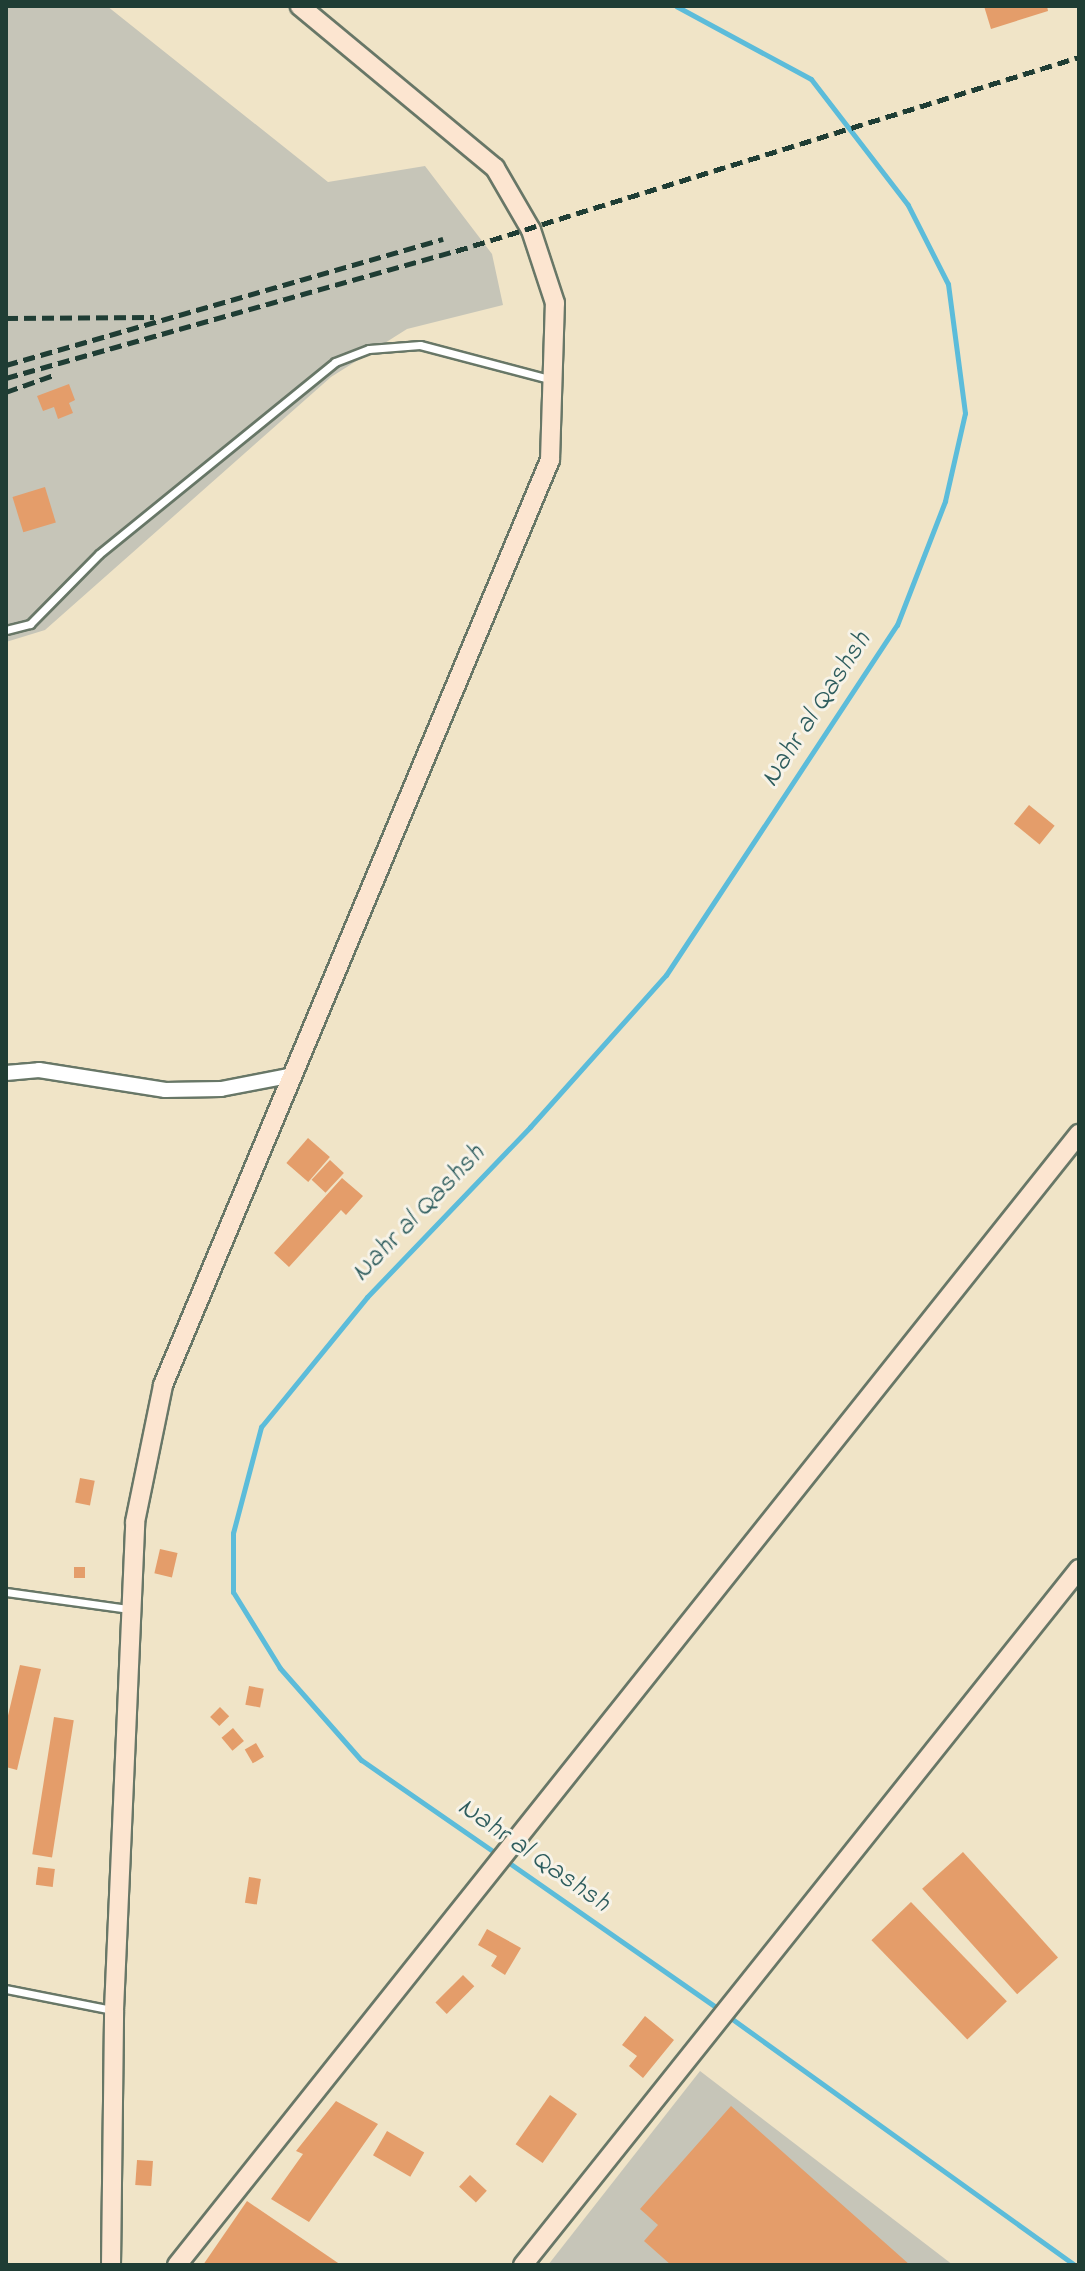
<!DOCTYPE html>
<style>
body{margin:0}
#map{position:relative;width:1085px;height:2271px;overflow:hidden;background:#f0e4c7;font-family:"Indie Flower",sans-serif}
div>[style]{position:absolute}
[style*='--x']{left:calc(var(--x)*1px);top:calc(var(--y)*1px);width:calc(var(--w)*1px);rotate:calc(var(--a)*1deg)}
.industrial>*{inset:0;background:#c6c5b8}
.stream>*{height:5px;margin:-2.5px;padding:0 2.5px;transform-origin:2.5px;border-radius:2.5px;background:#5cbcda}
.building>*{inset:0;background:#e49d6a;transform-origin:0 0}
.roads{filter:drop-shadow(2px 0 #687767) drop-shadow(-2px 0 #687767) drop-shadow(0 2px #687767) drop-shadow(0 -2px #687767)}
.lane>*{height:7px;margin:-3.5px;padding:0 3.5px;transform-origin:3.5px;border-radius:3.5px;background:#fff}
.street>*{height:14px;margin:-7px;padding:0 7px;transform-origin:7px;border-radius:7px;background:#fff}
.secondary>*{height:18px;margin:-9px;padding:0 9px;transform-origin:9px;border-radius:9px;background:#fce5d0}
.rail>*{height:5px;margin-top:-2.5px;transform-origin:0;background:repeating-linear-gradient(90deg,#1f3d34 0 12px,transparent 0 18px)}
span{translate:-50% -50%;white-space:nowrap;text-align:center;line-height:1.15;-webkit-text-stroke:6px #f7f3e8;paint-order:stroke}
.water-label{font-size:28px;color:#2e5d5e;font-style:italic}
.frame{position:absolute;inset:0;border:8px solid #1f3d34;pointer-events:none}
</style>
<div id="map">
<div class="industrial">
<i style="clip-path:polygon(6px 6px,107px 6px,328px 182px,425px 166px,492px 254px,503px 305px,407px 329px,331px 377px,45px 630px,6px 642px)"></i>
<i style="clip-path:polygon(700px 2071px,953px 2265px,548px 2265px)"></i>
</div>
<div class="stream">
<i style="--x:497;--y:1854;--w:165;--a:-145.3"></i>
<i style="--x:361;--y:1760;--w:123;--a:-131.4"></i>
<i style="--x:280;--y:1668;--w:89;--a:-121.7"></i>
<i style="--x:233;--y:1592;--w:59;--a:-90"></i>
<i style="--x:233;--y:1533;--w:110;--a:-75.2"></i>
<i style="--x:261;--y:1427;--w:168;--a:-50.8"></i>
<i style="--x:367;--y:1297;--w:236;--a:-46.2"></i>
<i style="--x:530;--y:1127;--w:204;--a:-48.2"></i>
<i style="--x:666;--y:975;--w:419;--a:-56.6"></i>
<i style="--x:897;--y:625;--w:133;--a:-68.8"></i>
<i style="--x:945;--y:501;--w:90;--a:-77.2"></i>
<i style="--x:965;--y:413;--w:130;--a:-97.5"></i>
<i style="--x:948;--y:284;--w:89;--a:-116.9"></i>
<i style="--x:908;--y:205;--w:159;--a:-127.6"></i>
<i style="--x:811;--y:79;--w:153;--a:-151.6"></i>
<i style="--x:505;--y:1860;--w:262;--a:34.9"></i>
<i style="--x:728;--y:2016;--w:426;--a:35.7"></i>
</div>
<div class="building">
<i style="clip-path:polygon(984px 6px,1047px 6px,1048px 11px,991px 29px)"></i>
<i style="clip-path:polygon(69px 384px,75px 400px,69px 403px,73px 413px,58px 419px,54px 407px,43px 411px,37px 396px)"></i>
<i style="left:45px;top:487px;width:37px;height:34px;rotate:73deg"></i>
<i style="left:1029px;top:805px;width:33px;height:24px;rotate:39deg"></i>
<i style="left:308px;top:1138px;width:29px;height:33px;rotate:41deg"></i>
<i style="left:330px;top:1160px;width:19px;height:27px;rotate:43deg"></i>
<i style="clip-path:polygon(342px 1178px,363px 1196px,346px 1215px,341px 1210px,289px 1267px,274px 1253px)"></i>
<i style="left:80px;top:1478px;width:15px;height:25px;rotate:11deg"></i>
<i style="left:160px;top:1549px;width:18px;height:25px;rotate:13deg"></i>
<i style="left:74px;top:1567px;width:11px;height:11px"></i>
<i style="clip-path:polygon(20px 1665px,41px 1669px,17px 1770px,6px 1767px,6px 1724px)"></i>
<i style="left:249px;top:1686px;width:15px;height:19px;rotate:11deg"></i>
<i style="left:220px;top:1707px;width:13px;height:14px;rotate:45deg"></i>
<i style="left:54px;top:1717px;width:20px;height:139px;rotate:9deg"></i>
<i style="left:233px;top:1728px;width:17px;height:15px;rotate:50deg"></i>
<i style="left:256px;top:1743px;width:16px;height:13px;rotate:60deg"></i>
<i style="left:963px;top:1852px;width:142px;height:55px;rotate:48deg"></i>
<i style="left:38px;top:1867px;width:17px;height:18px;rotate:7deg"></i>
<i style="left:249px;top:1877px;width:12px;height:26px;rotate:9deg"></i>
<i style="left:911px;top:1902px;width:138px;height:55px;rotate:46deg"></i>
<i style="clip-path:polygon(487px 1929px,521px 1948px,505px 1975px,491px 1966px,497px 1956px,478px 1945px)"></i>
<i style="left:463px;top:1975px;width:16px;height:39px;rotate:45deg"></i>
<i style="clip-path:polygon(645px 2016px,674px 2040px,643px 2078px,629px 2066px,637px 2056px,622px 2045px)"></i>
<i style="left:550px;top:2095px;width:33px;height:60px;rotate:35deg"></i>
<i style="clip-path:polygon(336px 2101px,378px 2124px,309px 2222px,271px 2199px,303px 2154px,296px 2151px)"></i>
<i style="clip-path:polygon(731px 2106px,910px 2265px,671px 2265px,644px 2241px,658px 2225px,640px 2209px)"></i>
<i style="left:387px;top:2131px;width:43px;height:28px;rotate:30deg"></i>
<i style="left:137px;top:2160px;width:16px;height:25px;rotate:4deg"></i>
<i style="left:470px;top:2175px;width:23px;height:16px;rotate:43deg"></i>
<i style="clip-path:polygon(247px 2201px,341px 2265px,203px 2265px)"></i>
</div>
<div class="roads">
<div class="lane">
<i style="--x:6;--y:630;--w:25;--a:-14"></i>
<i style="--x:30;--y:624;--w:98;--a:-45.4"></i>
<i style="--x:99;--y:554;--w:304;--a:-39.1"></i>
<i style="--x:335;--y:362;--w:36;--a:-21"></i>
<i style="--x:369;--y:349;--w:51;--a:-4.5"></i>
<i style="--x:420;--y:345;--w:133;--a:14.8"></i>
<i style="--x:6;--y:1592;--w:123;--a:7.9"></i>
<i style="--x:6;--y:1989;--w:108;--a:11.2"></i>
</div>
<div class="street">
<i style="--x:6;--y:1073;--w:33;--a:-5"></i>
<i style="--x:39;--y:1070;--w:128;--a:9"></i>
<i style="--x:165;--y:1090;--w:56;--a:-1"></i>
<i style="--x:221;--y:1089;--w:68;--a:-11"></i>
</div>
<div class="secondary">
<i style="--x:111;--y:2265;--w:255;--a:-89.3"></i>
<i style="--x:114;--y:2010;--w:488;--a:-87.5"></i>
<i style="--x:135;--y:1522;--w:140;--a:-78.4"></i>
<i style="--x:163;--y:1385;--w:1003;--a:-67.3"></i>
<i style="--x:550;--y:460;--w:157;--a:-88.2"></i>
<i style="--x:555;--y:303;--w:77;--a:-108.2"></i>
<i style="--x:531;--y:230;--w:72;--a:-120.1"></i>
<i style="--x:495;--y:168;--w:254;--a:-140.3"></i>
<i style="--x:177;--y:2265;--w:1447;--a:-51.43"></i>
<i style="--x:523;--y:2265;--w:891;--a:-51.38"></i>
</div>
</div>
<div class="rail">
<i style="--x:6;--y:318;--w:148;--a:-0.4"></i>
<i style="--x:6;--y:365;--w:455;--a:-16.1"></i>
<i style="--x:6;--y:378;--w:468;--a:-15.8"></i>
<i style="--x:456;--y:251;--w:653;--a:-17.3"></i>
<i style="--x:6;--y:392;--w:51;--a:-19.5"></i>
</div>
<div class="water-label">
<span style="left:817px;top:710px;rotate:-57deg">Nahr al Qashsh</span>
<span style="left:419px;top:1214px;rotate:-46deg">Nahr al Qashsh</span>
<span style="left:533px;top:1856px;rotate:35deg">Nahr al Qashsh</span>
</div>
<div class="frame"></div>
</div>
